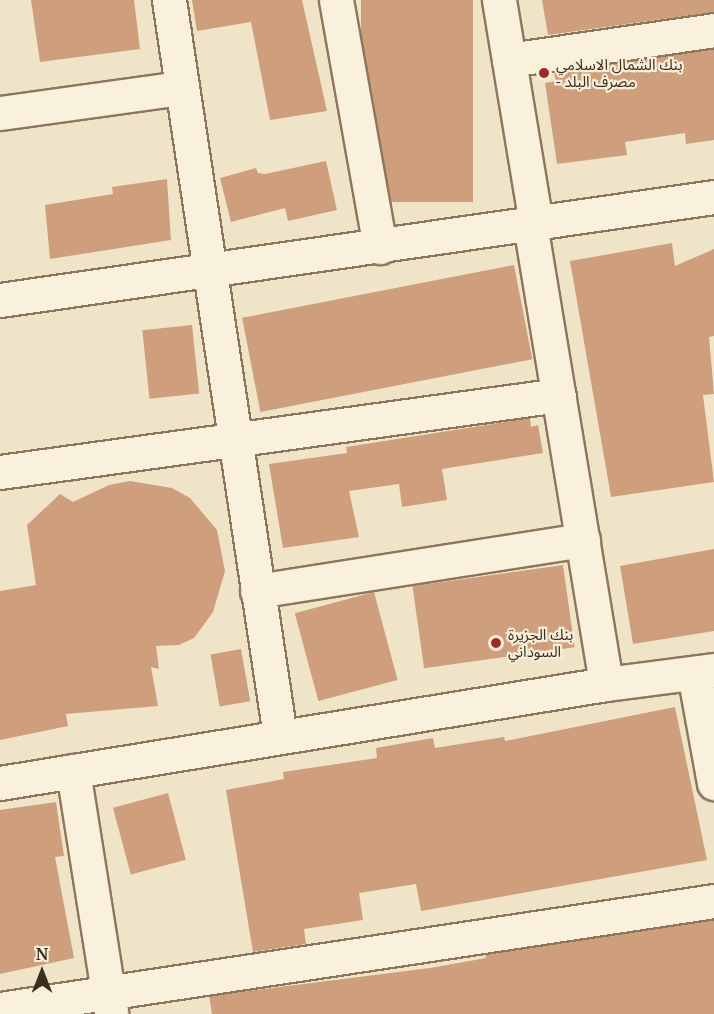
<!DOCTYPE html>
<meta charset="utf-8">
<style>
body{margin:0}
#map{position:relative;width:714px;height:1014px;overflow:hidden;background:#f0e4c8;font-family:"Noto Serif","Noto Sans Arabic",serif}
div>[style]{position:absolute}
[style*='--x']{left:calc(var(--x)*1px);top:calc(var(--y)*1px);width:calc(var(--w)*1px);rotate:calc(var(--a)*1deg)}
.building>*{inset:0;background:#cf9f7d;transform-origin:0 0}
.roads{filter:drop-shadow(2px 0 #8d765c) drop-shadow(-2px 0 #8d765c) drop-shadow(0 2px #8d765c) drop-shadow(0 -2px #8d765c)}
.minor>*{height:33px;margin:-16.5px;padding:0 16.5px;transform-origin:16.5px;border-radius:16.5px;background:#faf1dc}
.dots>*{width:16px;height:16px;translate:-50% -50%;box-sizing:border-box;border:3px solid #f7eed8;border-radius:50%}
span{translate:-50% -50%;white-space:nowrap;text-align:center;line-height:1.15;-webkit-text-stroke:4.5px #f7eed8;paint-order:stroke}
.poi-label{font-size:15px;color:#3d2e20}
.left{translate:0 -50%;text-align:left}
.north{position:absolute;left:12px;top:942px;width:60px;height:60px;-webkit-text-stroke:4px #f7eed8;paint-order:stroke;rotate:0deg;font-size:16px;font-weight:700;line-height:24px;text-align:center;color:#3d2e20}
.north::after{content:'';display:block;margin:auto;width:21px;height:27px;background:#3d2e20;clip-path:polygon(50% 0,100% 100%,50% 72%,0 100%)}
</style>
<div id="map">
<div class="building">
<i style="clip-path:polygon(31px 0,134px 0,140px 49px,40px 62px)"></i>
<i style="clip-path:polygon(192px 0,302px 0,327px 111px,270px 120px,251px 22px,197px 31px)"></i>
<i style="left:361px;top:0;width:112px;height:202px"></i>
<i style="clip-path:polygon(542px 0,714px 0,714px 12px,548px 35px)"></i>
<i style="clip-path:polygon(714px 49px,714px 140px,686px 144px,685px 133px,625px 142px,627px 155px,557px 164px,545px 83px,556px 81px,554px 72px)"></i>
<i style="clip-path:polygon(326px 161px,337px 210px,288px 221px,285px 208px,231px 222px,220px 178px,256px 168px,258px 173px,265px 174px)"></i>
<i style="clip-path:polygon(167px 179px,171px 240px,50px 259px,45px 205px,113px 194px,112px 187px)"></i>
<i style="clip-path:polygon(672px 243px,675px 266px,714px 249px,714px 336px,709px 337px,714px 394px,703px 395px,714px 482px,611px 497px,570px 261px)"></i>
<i style="left:514px;top:265px;width:96px;height:277px;rotate:79deg"></i>
<i style="left:192px;top:325px;width:69px;height:50px;rotate:84deg"></i>
<i style="clip-path:polygon(530px 418px,531px 427px,538px 425px,543px 453px,442px 469px,447px 500px,402px 507px,399px 484px,349px 491px,359px 537px,283px 548px,269px 464px,347px 453px,346px 447px)"></i>
<i style="clip-path:polygon(130px 481px,172px 488px,190px 498px,217px 530px,225px 571px,213px 612px,194px 638px,179px 645px,156px 646px,159px 669px,151px 667px,158px 706px,66px 714px,68px 726px,0 740px,0 591px,36px 585px,27px 525px,60px 494px,73px 502px,109px 485px)"></i>
<i style="clip-path:polygon(714px 549px,714px 631px,633px 644px,620px 566px)"></i>
<i style="left:563px;top:565px;width:83px;height:152px;rotate:82deg"></i>
<i style="left:374px;top:592px;width:91px;height:82px;rotate:75deg"></i>
<i style="left:241px;top:649px;width:53px;height:31px;rotate:80deg"></i>
<i style="clip-path:polygon(675px 707px,707px 860px,421px 911px,416px 884px,359px 893px,363px 920px,304px 929px,306px 944px,253px 952px,226px 790px,284px 779px,283px 772px,377px 758px,376px 748px,433px 738px,435px 748px,504px 737px,505px 741px)"></i>
<i style="left:168px;top:793px;width:69px;height:57px;rotate:75deg"></i>
<i style="clip-path:polygon(56px 802px,64px 856px,55px 857px,74px 958px,0 974px,0 810px)"></i>
<i style="clip-path:polygon(714px 920px,714px 1014px,212px 1014px,209px 996px,430px 968px,486px 958px,485px 955px)"></i>
</div>
<div class="roads">
<div class="minor">
<i style="--x:169;--y:0;--w:744;--a:81.42"></i>
<i style="--x:336;--y:0;--w:251;--a:79.9"></i>
<i style="--x:499;--y:0;--w:227;--a:80.6"></i>
<i style="--x:509;--y:60;--w:207;--a:-8.3"></i>
<i style="--x:0;--y:113;--w:183;--a:-7.9"></i>
<i style="--x:530;--y:224;--w:466;--a:80.6"></i>
<i style="--x:0;--y:300;--w:721;--a:-8.21"></i>
<i style="--x:0;--y:472;--w:564;--a:-7.84"></i>
<i style="--x:257;--y:591;--w:330;--a:-8.9"></i>
<i style="--x:694;--y:673;--w:112;--a:79.7"></i>
<i style="--x:73;--y:771;--w:244;--a:81"></i>
<i style="--x:0;--y:783;--w:614;--a:-9.28"></i>
<i style="--x:606;--y:684;--w:109;--a:-7.4"></i>
<i style="--x:0;--y:1009;--w:722;--a:-8.6"></i>
</div>
</div>
<div class="dots">
<i style="left:544px;top:73px;background:#9e2a2b"></i>
<i style="left:496px;top:643px;background:#9e2a2b"></i>
</div>
<div class="poi-label">
<span class="left" style="left:556px;top:73px">بنك الشمال الاسلامي<br>- مصرف البلد</span>
<span class="left" style="left:508px;top:643px">بنك الجزيرة<br>السوداني</span>
</div>
<div class="north">N</div>
</div>
